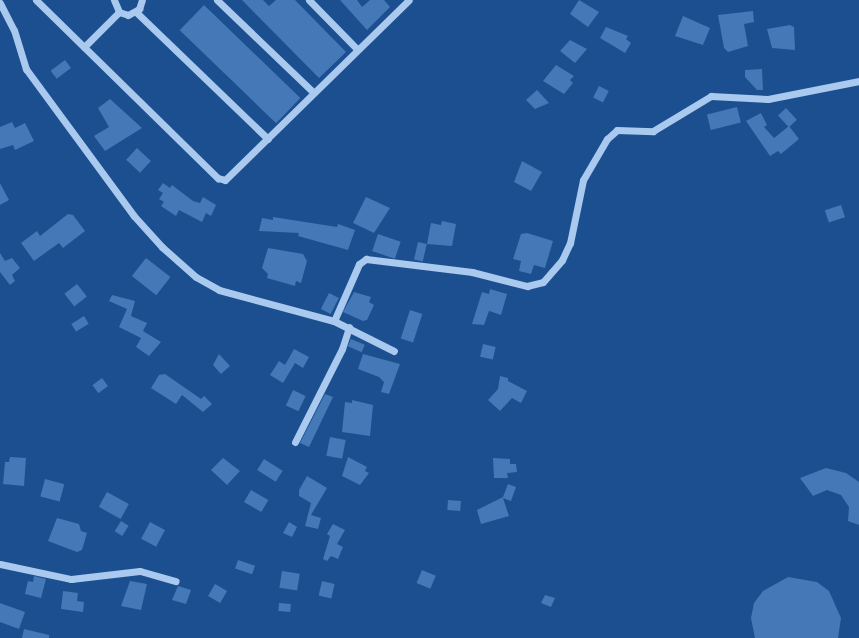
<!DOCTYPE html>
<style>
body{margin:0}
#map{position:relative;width:859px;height:638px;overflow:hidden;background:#1b4f8f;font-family:"Open Sans",sans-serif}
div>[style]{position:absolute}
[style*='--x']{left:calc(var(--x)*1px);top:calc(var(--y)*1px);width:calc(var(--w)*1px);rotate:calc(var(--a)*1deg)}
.building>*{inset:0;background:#4478b7;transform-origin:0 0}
.minor>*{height:7px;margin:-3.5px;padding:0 3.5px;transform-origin:3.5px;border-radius:3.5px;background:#a9c9ee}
span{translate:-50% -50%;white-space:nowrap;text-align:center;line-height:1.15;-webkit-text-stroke:4px #1b4f8f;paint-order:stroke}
</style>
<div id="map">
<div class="building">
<i style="clip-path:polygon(242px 0,263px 0,269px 6px,276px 0,295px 0,346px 52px,319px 78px)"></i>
<i style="clip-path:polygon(340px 0,357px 0,362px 7px,370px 0,384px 0,390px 7px,367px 30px)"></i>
<i style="clip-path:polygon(579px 0,599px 12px,588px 27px,570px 14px)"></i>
<i style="left:204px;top:5px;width:134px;height:35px;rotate:44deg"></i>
<i style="clip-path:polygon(753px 11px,754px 22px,744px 24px,748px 46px,728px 52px,724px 48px,718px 15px)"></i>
<i style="clip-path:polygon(683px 16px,710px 28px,703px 45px,675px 36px)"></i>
<i style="clip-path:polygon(790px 25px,794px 27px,795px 50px,772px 48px,767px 29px)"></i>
<i style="clip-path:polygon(606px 27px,628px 36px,626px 39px,631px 43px,625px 53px,600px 38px)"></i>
<i style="clip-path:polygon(570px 40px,587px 49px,575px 63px,560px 51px)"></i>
<i style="left:65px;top:60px;width:10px;height:18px;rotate:53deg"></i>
<i style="clip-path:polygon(556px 65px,574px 76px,570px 80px,573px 83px,564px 94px,543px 81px)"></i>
<i style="clip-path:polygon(762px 69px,763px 90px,757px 90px,745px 77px,745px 70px)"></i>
<i style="left:599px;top:86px;width:11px;height:13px;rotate:27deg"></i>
<i style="clip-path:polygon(537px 90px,549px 103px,535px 109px,526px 100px)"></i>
<i style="clip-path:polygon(110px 99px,142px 128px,105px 151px,94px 136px,109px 127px,98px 108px)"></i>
<i style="left:737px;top:107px;width:16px;height:31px;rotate:76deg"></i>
<i style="left:786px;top:108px;width:16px;height:11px;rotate:47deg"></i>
<i style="clip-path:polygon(761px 113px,767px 125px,764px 127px,774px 138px,789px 126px,799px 139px,781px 154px,778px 151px,770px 156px,746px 121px)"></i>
<i style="clip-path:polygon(12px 122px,15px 128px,25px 123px,34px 141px,15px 150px,13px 145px,0 149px,0 127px)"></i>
<i style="left:137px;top:148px;width:19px;height:16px;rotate:43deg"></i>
<i style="clip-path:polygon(522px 161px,542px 172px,531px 191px,514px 182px)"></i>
<i style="clip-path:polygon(0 183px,9px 200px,0 205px)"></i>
<i style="clip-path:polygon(163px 183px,170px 188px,172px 185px,193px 201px,200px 203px,203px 197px,216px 205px,211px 216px,206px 213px,202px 222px,179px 210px,176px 216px,161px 206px,164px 202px,159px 199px,163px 193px,158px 190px)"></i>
<i style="clip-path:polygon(366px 197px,390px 208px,374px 233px,353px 223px)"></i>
<i style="left:841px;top:205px;width:13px;height:17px;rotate:72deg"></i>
<i style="clip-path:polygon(68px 214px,73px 215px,85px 231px,63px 248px,59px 243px,34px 261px,21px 243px,37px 231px,40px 236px)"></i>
<i style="clip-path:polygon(273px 217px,337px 227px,338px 224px,355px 230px,348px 250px,298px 236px,299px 233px,259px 231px,262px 218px,273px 220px)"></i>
<i style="clip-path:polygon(442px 221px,456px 224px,452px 246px,427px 244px,431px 223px,441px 225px)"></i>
<i style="clip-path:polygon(527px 233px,553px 241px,545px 268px,534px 265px,531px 274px,519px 271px,521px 261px,513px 259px,521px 234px)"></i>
<i style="left:378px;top:234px;width:24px;height:18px;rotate:19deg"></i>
<i style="left:418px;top:242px;width:9px;height:18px;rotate:13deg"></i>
<i style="clip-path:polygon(268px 248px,303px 254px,307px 261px,301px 283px,296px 281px,295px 286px,267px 278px,268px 274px,262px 268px)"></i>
<i style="clip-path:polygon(0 253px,5px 261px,12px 258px,20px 268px,12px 275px,15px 281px,10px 285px,0 272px)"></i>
<i style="left:146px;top:258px;width:31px;height:23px;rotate:38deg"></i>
<i style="left:77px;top:284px;width:16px;height:16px;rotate:52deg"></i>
<i style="clip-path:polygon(490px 289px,507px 294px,501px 315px,489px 311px,484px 325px,472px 324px,482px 292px,489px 294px)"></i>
<i style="clip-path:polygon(354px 292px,371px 297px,369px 302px,374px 305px,367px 320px,363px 321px,343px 312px)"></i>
<i style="left:329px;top:293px;width:11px;height:18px;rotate:27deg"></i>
<i style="clip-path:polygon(112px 295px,135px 301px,131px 316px,147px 323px,143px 331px,161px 342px,149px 356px,136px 347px,141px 338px,119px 327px,127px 309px,109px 301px)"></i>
<i style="left:410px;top:310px;width:13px;height:30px;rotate:18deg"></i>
<i style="left:84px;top:316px;width:9px;height:15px;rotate:58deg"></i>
<i style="left:351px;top:339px;width:15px;height:8px;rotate:23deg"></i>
<i style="left:483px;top:344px;width:13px;height:13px;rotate:13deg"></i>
<i style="clip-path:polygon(294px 349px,309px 357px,303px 368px,295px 363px,283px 383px,270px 375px,279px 361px,285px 365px)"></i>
<i style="clip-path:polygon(219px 354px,230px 366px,221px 374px,213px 365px)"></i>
<i style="clip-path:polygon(363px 354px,400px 364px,389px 394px,381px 392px,384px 382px,379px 377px,358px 369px)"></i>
<i style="clip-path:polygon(165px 374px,201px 399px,204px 396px,212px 404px,203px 412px,182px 395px,176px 404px,151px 388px,159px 375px)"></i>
<i style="clip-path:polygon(500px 376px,508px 378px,508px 381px,527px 391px,521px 403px,512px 398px,500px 411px,488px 400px,498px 389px)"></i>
<i style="left:102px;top:378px;width:10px;height:12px;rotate:53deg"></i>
<i style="left:293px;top:390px;width:14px;height:17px;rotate:25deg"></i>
<i style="clip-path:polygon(325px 394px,333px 397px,309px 447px,300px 443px)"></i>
<i style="clip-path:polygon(352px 400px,373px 405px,370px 436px,342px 432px,345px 402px,352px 403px)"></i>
<i style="left:330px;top:437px;width:16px;height:19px;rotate:11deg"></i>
<i style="clip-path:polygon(10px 457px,26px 458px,24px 486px,3px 484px,5px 462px,9px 462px)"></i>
<i style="clip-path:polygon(348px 457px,367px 467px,365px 471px,369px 473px,360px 485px,342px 476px)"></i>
<i style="clip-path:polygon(223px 458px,240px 471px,227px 485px,211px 470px)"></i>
<i style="clip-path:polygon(493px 458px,510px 459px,510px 464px,516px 464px,517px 472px,507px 473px,508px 478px,494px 478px)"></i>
<i style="left:264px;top:459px;width:22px;height:13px;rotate:32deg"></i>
<i style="clip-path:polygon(826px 468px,846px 473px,859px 482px,859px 525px,848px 521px,849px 507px,841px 495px,827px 490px,813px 496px,800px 478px)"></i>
<i style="clip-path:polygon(307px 476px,327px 488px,311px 515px,321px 518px,318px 529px,305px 526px,311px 503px,299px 496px,299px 490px)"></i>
<i style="left:45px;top:479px;width:20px;height:18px;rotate:15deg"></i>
<i style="clip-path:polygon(508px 484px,516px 487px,511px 501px,503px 498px,509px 516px,481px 524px,477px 510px,503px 497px)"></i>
<i style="left:251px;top:490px;width:20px;height:14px;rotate:30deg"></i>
<i style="left:107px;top:492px;width:25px;height:17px;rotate:29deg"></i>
<i style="left:448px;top:500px;width:13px;height:10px;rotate:4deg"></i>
<i style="clip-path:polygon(57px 518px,79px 524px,81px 531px,87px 533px,82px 550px,77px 552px,48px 541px)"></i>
<i style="left:121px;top:521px;width:9px;height:12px;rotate:32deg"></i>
<i style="left:150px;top:522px;width:17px;height:19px;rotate:28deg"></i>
<i style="clip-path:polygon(289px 522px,297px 527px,292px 537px,283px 533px)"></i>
<i style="clip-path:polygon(333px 524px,345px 530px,337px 544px,343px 547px,338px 559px,331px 556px,327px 561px,323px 559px,330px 536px,327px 534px)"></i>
<i style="left:238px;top:560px;width:18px;height:9px;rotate:19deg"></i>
<i style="left:422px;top:570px;width:15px;height:14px;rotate:23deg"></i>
<i style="left:282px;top:571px;width:18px;height:17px;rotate:9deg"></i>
<i style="clip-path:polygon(34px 576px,46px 579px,41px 598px,25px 594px,28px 581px,33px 582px)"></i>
<i style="clip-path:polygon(788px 577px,817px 582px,829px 591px,841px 618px,838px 638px,755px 638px,751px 618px,754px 603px,763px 591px)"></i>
<i style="clip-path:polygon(130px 581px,147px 584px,141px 610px,121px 606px)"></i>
<i style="left:322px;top:581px;width:13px;height:15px;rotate:13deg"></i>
<i style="left:215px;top:584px;width:14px;height:14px;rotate:30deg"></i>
<i style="clip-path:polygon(178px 586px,191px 590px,186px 604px,172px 600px)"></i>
<i style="clip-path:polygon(63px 591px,78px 593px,77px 601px,84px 602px,83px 612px,61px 609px)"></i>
<i style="clip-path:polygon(545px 595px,555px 598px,551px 607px,541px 603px)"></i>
<i style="clip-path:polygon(0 603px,25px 612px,19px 629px,0 622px)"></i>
<i style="left:279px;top:603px;width:12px;height:8px;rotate:5deg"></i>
<i style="clip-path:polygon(24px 629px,49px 635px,49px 638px,22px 638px)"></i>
</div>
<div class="minor">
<i style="--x:36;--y:0;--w:255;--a:44.4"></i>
<i style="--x:218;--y:178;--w:7;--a:16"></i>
<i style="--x:225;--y:180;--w:257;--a:-44.4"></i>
<i style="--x:114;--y:0;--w:13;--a:67"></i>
<i style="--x:119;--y:12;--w:9;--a:18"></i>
<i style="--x:128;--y:15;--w:13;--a:-29"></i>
<i style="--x:139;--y:9;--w:9;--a:-72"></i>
<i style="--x:217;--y:0;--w:133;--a:43.8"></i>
<i style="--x:309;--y:0;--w:67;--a:45.6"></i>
<i style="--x:0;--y:3;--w:30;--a:63"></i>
<i style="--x:14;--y:30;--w:41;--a:72.9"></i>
<i style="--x:26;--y:69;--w:182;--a:53.7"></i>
<i style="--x:134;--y:216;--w:42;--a:47.9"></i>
<i style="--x:162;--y:247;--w:45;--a:41.4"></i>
<i style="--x:196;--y:277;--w:26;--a:29"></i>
<i style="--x:219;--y:290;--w:119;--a:15.1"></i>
<i style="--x:334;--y:321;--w:67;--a:26.6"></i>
<i style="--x:136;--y:12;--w:183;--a:43.9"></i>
<i style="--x:84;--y:47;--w:49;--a:-45"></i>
<i style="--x:334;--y:321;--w:62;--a:-66.3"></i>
<i style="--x:359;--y:264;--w:9;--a:-36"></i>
<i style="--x:366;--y:259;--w:107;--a:7"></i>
<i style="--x:472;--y:272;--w:57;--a:14.3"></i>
<i style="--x:527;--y:286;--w:16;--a:-14"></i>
<i style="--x:543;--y:282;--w:29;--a:-49"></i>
<i style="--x:562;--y:260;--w:19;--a:-65"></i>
<i style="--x:570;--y:243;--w:64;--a:-78.3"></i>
<i style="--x:583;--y:180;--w:48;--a:-59.7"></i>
<i style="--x:607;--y:139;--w:13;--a:-42"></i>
<i style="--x:617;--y:130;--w:36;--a:2"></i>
<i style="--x:653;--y:131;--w:68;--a:-31.1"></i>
<i style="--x:711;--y:96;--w:57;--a:3"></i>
<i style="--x:768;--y:99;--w:93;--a:-11.2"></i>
<i style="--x:295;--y:442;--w:104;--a:-63.2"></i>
<i style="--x:342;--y:349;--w:23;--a:-72"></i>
<i style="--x:0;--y:564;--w:73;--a:11.9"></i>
<i style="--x:71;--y:579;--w:69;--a:-6.6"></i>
<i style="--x:140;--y:571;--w:37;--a:16"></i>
</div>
</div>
